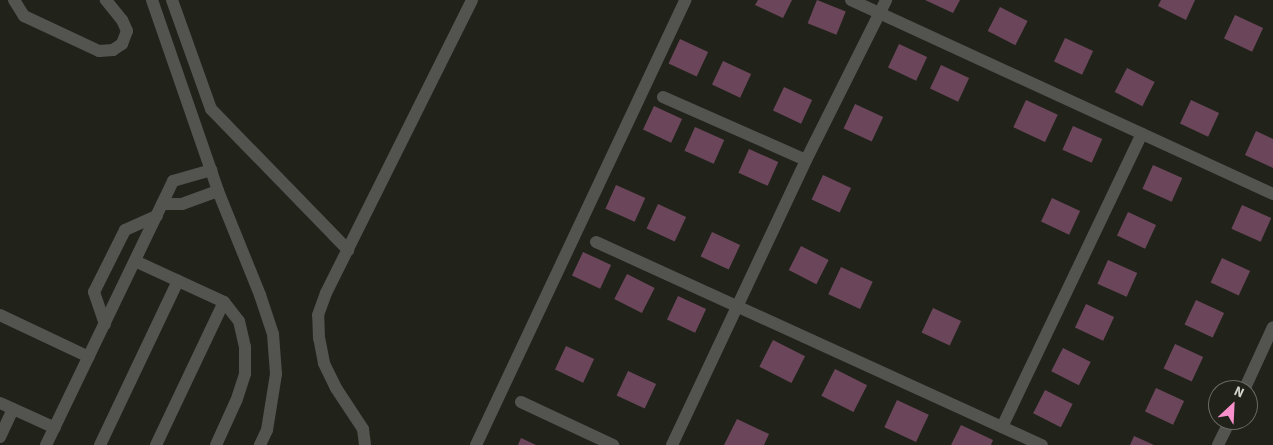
<!DOCTYPE html>
<style>
body{margin:0}
#map{position:relative;width:1273px;height:445px;overflow:hidden;background:#21231b;font-family:"Source Sans 3",sans-serif}
div>[style]{position:absolute}
[style*='--x']{left:calc(var(--x)*1px);top:calc(var(--y)*1px);width:calc(var(--w)*1px);rotate:calc(var(--a)*1deg)}
.building>*{inset:0;background:#6b465a;transform-origin:0 0}
.minor>*{height:12px;margin:-6px;padding:0 6px;transform-origin:6px;border-radius:6px;background:#535450}
span{translate:-50% -50%;white-space:nowrap;text-align:center;line-height:1.15;-webkit-text-stroke:4px #21231b;paint-order:stroke}
.north{position:absolute;left:1208px;top:380px;width:50px;height:50px;box-sizing:border-box;background:#21231b;border:1px solid #686a63;border-radius:50%;rotate:25deg;font-size:14px;font-weight:700;line-height:20px;text-align:center;color:#d2d4ce}
.north::after{content:'';display:block;margin:auto;width:18px;height:22px;background:#f890cb;clip-path:polygon(50% 0,100% 100%,50% 72%,0 100%)}
</style>
<div id="map">
<div class="building">
<i style="clip-path:polygon(758px 0,792px 0,783px 18px,755px 5px)"></i>
<i style="left:817px;top:0;width:31px;height:25px;rotate:22deg"></i>
<i style="clip-path:polygon(925px 0,960px 0,953px 13px)"></i>
<i style="clip-path:polygon(1161px 0,1195px 0,1186px 20px,1158px 6px)"></i>
<i style="left:1000px;top:7px;width:31px;height:27px;rotate:27deg"></i>
<i style="left:1235px;top:15px;width:31px;height:26px;rotate:25deg"></i>
<i style="left:1065px;top:38px;width:31px;height:26px;rotate:25deg"></i>
<i style="left:680px;top:39px;width:31px;height:27px;rotate:25deg"></i>
<i style="left:899px;top:44px;width:31px;height:26px;rotate:25deg"></i>
<i style="left:723px;top:61px;width:31px;height:26px;rotate:25deg"></i>
<i style="left:941px;top:65px;width:31px;height:26px;rotate:25deg"></i>
<i style="left:1127px;top:68px;width:31px;height:27px;rotate:27deg"></i>
<i style="left:784px;top:87px;width:31px;height:26px;rotate:25deg"></i>
<i style="left:1026px;top:100px;width:35px;height:30px;rotate:25deg"></i>
<i style="left:1191px;top:100px;width:31px;height:26px;rotate:25deg"></i>
<i style="left:855px;top:104px;width:31px;height:27px;rotate:25deg"></i>
<i style="left:654px;top:106px;width:31px;height:26px;rotate:25deg"></i>
<i style="left:1073px;top:126px;width:32px;height:26px;rotate:24deg"></i>
<i style="left:695px;top:127px;width:32px;height:26px;rotate:24deg"></i>
<i style="clip-path:polygon(1256px 131px,1273px 139px,1273px 168px,1245px 155px)"></i>
<i style="left:749px;top:149px;width:32px;height:26px;rotate:24deg"></i>
<i style="left:1153px;top:165px;width:32px;height:26px;rotate:24deg"></i>
<i style="left:823px;top:175px;width:31px;height:27px;rotate:25deg"></i>
<i style="left:616px;top:185px;width:32px;height:26px;rotate:24deg"></i>
<i style="left:1052px;top:198px;width:31px;height:26px;rotate:25deg"></i>
<i style="left:658px;top:204px;width:31px;height:27px;rotate:25deg"></i>
<i style="left:1242px;top:205px;width:32px;height:26px;rotate:24deg"></i>
<i style="left:1128px;top:212px;width:31px;height:26px;rotate:25deg"></i>
<i style="left:712px;top:232px;width:31px;height:27px;rotate:25deg"></i>
<i style="left:801px;top:246px;width:31px;height:27px;rotate:27deg"></i>
<i style="left:583px;top:252px;width:31px;height:26px;rotate:25deg"></i>
<i style="left:1222px;top:258px;width:31px;height:27px;rotate:25deg"></i>
<i style="left:1108px;top:260px;width:32px;height:26px;rotate:24deg"></i>
<i style="left:841px;top:267px;width:35px;height:30px;rotate:25deg"></i>
<i style="left:627px;top:274px;width:31px;height:28px;rotate:27deg"></i>
<i style="left:678px;top:296px;width:31px;height:26px;rotate:25deg"></i>
<i style="left:1196px;top:300px;width:31px;height:27px;rotate:25deg"></i>
<i style="left:1086px;top:304px;width:31px;height:26px;rotate:25deg"></i>
<i style="left:933px;top:308px;width:31px;height:27px;rotate:25deg"></i>
<i style="left:773px;top:340px;width:36px;height:30px;rotate:27deg"></i>
<i style="left:1175px;top:344px;width:31px;height:27px;rotate:25deg"></i>
<i style="left:566px;top:346px;width:31px;height:26px;rotate:25deg"></i>
<i style="left:1063px;top:348px;width:31px;height:26px;rotate:27deg"></i>
<i style="left:835px;top:369px;width:36px;height:30px;rotate:27deg"></i>
<i style="left:628px;top:371px;width:31px;height:27px;rotate:25deg"></i>
<i style="left:1156px;top:388px;width:31px;height:26px;rotate:25deg"></i>
<i style="left:1045px;top:390px;width:31px;height:26px;rotate:27deg"></i>
<i style="left:897px;top:400px;width:35px;height:30px;rotate:25deg"></i>
<i style="clip-path:polygon(737px 419px,769px 434px,764px 445px,724px 445px)"></i>
<i style="clip-path:polygon(961px 425px,993px 440px,991px 445px,951px 445px)"></i>
<i style="clip-path:polygon(1134px 436px,1154px 445px,1130px 445px)"></i>
<i style="clip-path:polygon(521px 438px,536px 445px,518px 445px)"></i>
</div>
<div class="minor">
<i style="--x:14;--y:0;--w:19;--a:58"></i>
<i style="--x:24;--y:16;--w:83;--a:25"></i>
<i style="--x:99;--y:51;--w:14;--a:-4"></i>
<i style="--x:113;--y:50;--w:11;--a:-34"></i>
<i style="--x:122;--y:44;--w:14;--a:-69"></i>
<i style="--x:127;--y:31;--w:12;--a:-114"></i>
<i style="--x:122;--y:20;--w:26;--a:-129"></i>
<i style="--x:152;--y:0;--w:202;--a:70.9"></i>
<i style="--x:218;--y:191;--w:112;--a:68"></i>
<i style="--x:260;--y:295;--w:41;--a:71.6"></i>
<i style="--x:273;--y:334;--w:40;--a:85.7"></i>
<i style="--x:276;--y:374;--w:57;--a:99.1"></i>
<i style="--x:267;--y:430;--w:17;--a:115"></i>
<i style="--x:172;--y:0;--w:116;--a:70.3"></i>
<i style="--x:211;--y:109;--w:197;--a:45.8"></i>
<i style="--x:851;--y:0;--w:464;--a:24.7"></i>
<i style="--x:663;--y:97;--w:156;--a:23.8"></i>
<i style="--x:162;--y:204;--w:20;--a:0"></i>
<i style="--x:182;--y:204;--w:38;--a:-20"></i>
<i style="--x:596;--y:242;--w:490;--a:24.5"></i>
<i style="--x:135;--y:261;--w:98;--a:24.7"></i>
<i style="--x:224;--y:302;--w:24;--a:52"></i>
<i style="--x:239;--y:321;--w:27;--a:77"></i>
<i style="--x:245;--y:347;--w:27;--a:90"></i>
<i style="--x:245;--y:374;--w:28;--a:108"></i>
<i style="--x:236;--y:401;--w:48;--a:114.4"></i>
<i style="--x:0;--y:315;--w:98;--a:25.3"></i>
<i style="--x:105;--y:324;--w:34;--a:-109"></i>
<i style="--x:94;--y:292;--w:69;--a:-63.4"></i>
<i style="--x:125;--y:230;--w:35;--a:-24"></i>
<i style="--x:1244;--y:390;--w:69;--a:-65.3"></i>
<i style="--x:521;--y:402;--w:102;--a:25.1"></i>
<i style="--x:0;--y:403;--w:60;--a:24.4"></i>
<i style="--x:1002;--y:427;--w:325;--a:-64.5"></i>
<i style="--x:0;--y:437;--w:31;--a:-65"></i>
<i style="--x:46;--y:445;--w:293;--a:-64.3"></i>
<i style="--x:173;--y:181;--w:40;--a:-16"></i>
<i style="--x:100;--y:445;--w:182;--a:-64.6"></i>
<i style="--x:156;--y:445;--w:158;--a:-64.6"></i>
<i style="--x:365;--y:445;--w:16;--a:-97"></i>
<i style="--x:363;--y:429;--w:49;--a:-123.4"></i>
<i style="--x:336;--y:388;--w:28;--a:-116"></i>
<i style="--x:324;--y:363;--w:25;--a:-101"></i>
<i style="--x:319;--y:338;--w:23;--a:-92"></i>
<i style="--x:318;--y:315;--w:23;--a:-70"></i>
<i style="--x:326;--y:293;--w:327;--a:-63.5"></i>
<i style="--x:476;--y:445;--w:492;--a:-64.8"></i>
<i style="--x:672;--y:445;--w:315;--a:-64.8"></i>
<i style="--x:806;--y:160;--w:179;--a:-63.4"></i>
<i style="--x:1218;--y:445;--w:28;--a:-64"></i>
</div>
<div class="north">N</div>
</div>
